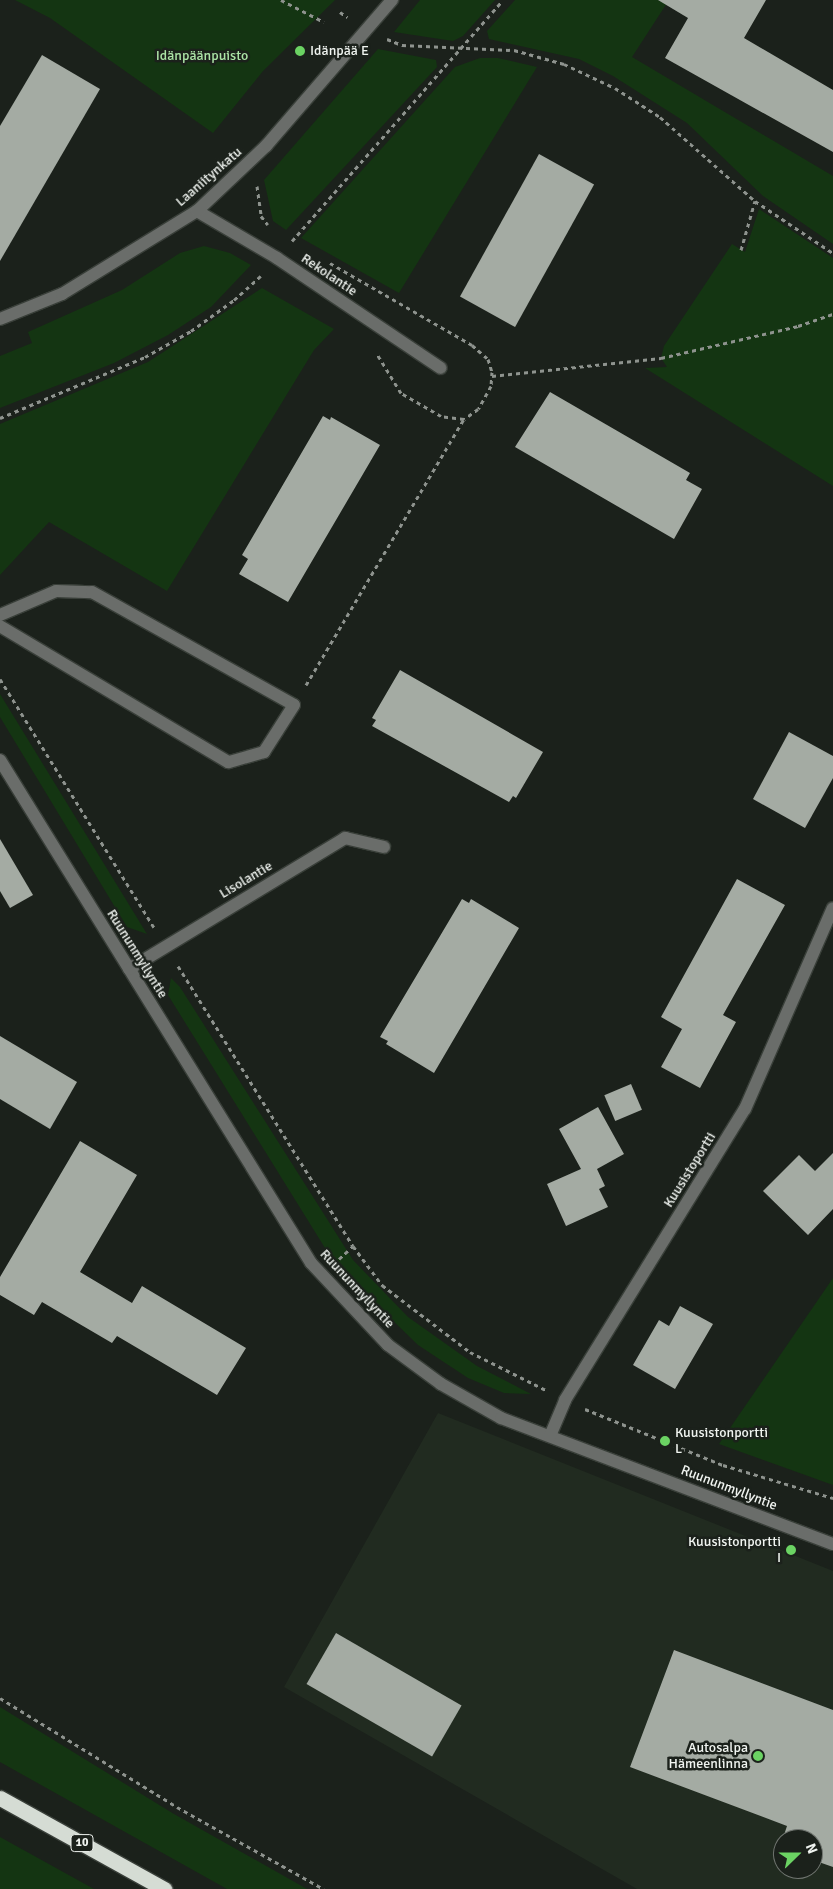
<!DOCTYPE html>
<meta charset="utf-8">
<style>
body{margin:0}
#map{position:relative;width:833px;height:1889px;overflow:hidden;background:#1b211b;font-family:Signika,sans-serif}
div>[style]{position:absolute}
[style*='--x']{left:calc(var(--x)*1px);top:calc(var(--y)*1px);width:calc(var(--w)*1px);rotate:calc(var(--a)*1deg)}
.built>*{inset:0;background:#212b20}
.green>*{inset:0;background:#143512}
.building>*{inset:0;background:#a4aba3;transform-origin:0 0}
.path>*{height:3px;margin-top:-1.5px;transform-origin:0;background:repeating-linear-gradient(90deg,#8e938e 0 4px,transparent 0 8px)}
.roads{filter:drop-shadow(1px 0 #393f39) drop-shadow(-1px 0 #393f39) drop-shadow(0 1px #393f39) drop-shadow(0 -1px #393f39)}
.minor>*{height:12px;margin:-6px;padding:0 6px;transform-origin:6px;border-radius:6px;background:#6a6d6a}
.highway>*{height:15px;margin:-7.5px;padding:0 7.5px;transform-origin:7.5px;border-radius:7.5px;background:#d5dcd4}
.dots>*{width:14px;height:14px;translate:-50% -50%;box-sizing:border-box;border:2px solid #1b211b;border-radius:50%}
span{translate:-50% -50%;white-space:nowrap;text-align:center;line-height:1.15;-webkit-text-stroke:5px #1b211b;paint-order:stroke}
.shield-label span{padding:1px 4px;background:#1b211b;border:1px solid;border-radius:4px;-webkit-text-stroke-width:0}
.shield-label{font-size:12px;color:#f0f4f0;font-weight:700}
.poi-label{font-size:14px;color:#f0f4f0}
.left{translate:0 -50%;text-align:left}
.right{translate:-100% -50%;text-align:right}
.park-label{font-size:14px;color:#ace4a6}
.street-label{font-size:14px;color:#f0f4f0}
.north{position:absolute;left:773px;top:1829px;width:50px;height:50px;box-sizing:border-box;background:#1b211b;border:1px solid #707570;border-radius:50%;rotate:68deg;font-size:14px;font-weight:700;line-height:20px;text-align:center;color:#f0f4f0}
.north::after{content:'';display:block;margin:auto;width:18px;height:22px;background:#6bd363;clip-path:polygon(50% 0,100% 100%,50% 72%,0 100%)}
</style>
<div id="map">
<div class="built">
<i style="clip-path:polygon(evenodd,438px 1413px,833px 1571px,833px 1889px,637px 1889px,284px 1687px,438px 1413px,783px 1839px,813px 1839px,813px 1869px,783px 1869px,783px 1839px)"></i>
</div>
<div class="green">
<i style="clip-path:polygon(15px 0,335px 0,263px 71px,213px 133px,50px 18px)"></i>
<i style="clip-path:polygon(420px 0,495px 0,463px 36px,453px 41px,394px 32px)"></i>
<i style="clip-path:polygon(515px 0,669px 0,632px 57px,833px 176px,833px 244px,763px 196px,687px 123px,613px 76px,579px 59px,489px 39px,487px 31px)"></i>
<i style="clip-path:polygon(378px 49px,436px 60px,437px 67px,286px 230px,273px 221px,264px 180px)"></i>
<i style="clip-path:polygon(480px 58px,498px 58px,537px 67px,399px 293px,301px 238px,455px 67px)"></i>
<i style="clip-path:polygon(759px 209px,833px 258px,833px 486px,645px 368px,667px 367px,661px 358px,664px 346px,732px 244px,745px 252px)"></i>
<i style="clip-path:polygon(204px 246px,230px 253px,251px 265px,211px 307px,168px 335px,114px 363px,0 408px,0 356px,32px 343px,28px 332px,122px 290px,180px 253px)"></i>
<i style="clip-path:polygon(262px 288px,334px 329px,314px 350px,167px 591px,49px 522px,0 575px,0 424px,148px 362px)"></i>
<i style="clip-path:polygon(0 694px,147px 934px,127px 927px,0 717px)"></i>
<i style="clip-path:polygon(171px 978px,180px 987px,353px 1260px,408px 1317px,477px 1366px,531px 1394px,504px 1393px,468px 1378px,418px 1345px,348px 1277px,325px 1248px,168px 995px)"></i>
<i style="clip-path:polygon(833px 1278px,833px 1485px,719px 1444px)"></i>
<i style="clip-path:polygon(0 1707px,174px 1814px,307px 1889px,227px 1889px,0 1762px)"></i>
<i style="clip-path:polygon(0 1837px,94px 1889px,0 1889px)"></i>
</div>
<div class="building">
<i style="clip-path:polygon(658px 0,766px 0,744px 38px,833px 90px,833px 152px,665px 58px,688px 18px)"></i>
<i style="clip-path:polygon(42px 55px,100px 89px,0 261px,0 126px)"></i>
<i style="left:539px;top:154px;width:63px;height:163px;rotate:29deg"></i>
<i style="clip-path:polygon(550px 392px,690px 473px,686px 480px,702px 489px,674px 539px,515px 447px)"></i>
<i style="clip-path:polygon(323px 416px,330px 420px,331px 417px,380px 445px,288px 602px,239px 574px,248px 559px,242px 555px)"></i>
<i style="clip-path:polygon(400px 670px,543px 752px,516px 798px,513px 796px,509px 802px,372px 726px,376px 720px,372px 718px)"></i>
<i style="clip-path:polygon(789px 732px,833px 756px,833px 778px,805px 828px,753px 799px)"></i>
<i style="clip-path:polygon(0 839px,33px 895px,10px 908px,0 891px)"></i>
<i style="clip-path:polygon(737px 879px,785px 905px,723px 1015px,736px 1022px,700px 1088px,661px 1067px,682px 1029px,661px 1017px)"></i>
<i style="clip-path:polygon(462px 899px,469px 903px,471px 899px,519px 928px,434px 1073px,386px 1044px,388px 1041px,380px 1037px)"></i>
<i style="clip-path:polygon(0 1036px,77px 1082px,50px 1129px,0 1099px)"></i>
<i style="left:631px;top:1084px;width:28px;height:29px;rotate:67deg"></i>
<i style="clip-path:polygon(598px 1107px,624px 1154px,597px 1169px,605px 1186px,599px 1189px,608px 1207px,566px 1226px,547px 1184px,581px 1169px,559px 1129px)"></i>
<i style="clip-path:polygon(80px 1141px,137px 1175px,80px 1272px,132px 1303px,142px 1286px,246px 1348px,217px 1395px,117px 1336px,112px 1343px,42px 1302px,34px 1315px,0 1295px,0 1277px)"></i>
<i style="clip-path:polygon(833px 1153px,833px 1209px,808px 1235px,763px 1191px,799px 1155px,815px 1171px)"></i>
<i style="clip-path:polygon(680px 1306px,713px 1324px,675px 1389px,633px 1365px,659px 1320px,669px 1326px)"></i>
<i style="left:336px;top:1633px;width:145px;height:59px;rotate:30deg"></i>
<i style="clip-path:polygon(674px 1650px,833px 1710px,833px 1867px,813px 1860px,813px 1839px,783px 1839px,783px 1848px,780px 1847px,787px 1826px,630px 1767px)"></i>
</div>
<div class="path">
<i style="--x:281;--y:0;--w:48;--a:27.1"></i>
<i style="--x:340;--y:12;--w:9;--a:36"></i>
<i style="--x:387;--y:39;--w:16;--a:22"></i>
<i style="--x:402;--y:45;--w:112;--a:2.6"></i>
<i style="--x:514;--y:50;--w:52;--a:15.6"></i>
<i style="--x:564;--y:64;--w:56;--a:25.2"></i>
<i style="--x:615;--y:88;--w:54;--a:32.8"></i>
<i style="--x:660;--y:117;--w:127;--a:41.5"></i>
<i style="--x:755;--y:201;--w:94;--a:33.7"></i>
<i style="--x:257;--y:186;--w:30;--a:82"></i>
<i style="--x:261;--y:216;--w:11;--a:52"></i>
<i style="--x:292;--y:241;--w:320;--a:-48.8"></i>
<i style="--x:741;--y:250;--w:51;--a:-74.1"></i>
<i style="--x:330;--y:263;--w:164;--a:30"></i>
<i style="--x:472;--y:345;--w:21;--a:41"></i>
<i style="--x:488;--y:359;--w:14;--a:73"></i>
<i style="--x:492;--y:372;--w:14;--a:94"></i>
<i style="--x:491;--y:386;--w:26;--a:119"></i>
<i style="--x:478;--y:409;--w:17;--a:144"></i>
<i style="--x:464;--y:419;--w:23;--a:-173"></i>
<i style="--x:441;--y:416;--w:46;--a:-150.1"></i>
<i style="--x:401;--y:393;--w:46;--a:-121.6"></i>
<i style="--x:492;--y:376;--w:170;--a:-6.1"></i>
<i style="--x:661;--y:358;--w:141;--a:-13.1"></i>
<i style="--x:798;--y:326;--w:37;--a:-19"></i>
<i style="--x:0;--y:418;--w:157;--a:-22.8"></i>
<i style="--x:145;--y:357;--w:53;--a:-29.5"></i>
<i style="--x:191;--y:331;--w:53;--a:-35.8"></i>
<i style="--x:234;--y:300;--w:36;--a:-42"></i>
<i style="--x:0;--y:679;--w:292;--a:58.2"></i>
<i style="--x:306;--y:685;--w:309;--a:-59.3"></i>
<i style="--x:178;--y:966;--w:330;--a:58"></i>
<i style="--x:353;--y:1246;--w:49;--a:53.4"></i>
<i style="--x:382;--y:1285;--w:111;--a:37.3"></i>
<i style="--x:470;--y:1352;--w:85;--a:26.6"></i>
<i style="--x:339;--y:1259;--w:19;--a:-43"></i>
<i style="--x:585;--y:1409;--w:149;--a:22.1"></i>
<i style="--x:723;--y:1465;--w:115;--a:16.7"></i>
<i style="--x:0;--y:1698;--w:208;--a:31.6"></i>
<i style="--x:177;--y:1807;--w:168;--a:29.2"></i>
</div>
<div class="roads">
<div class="minor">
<i style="--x:197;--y:211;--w:93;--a:30.4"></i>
<i style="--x:277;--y:258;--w:197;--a:33.9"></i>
<i style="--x:0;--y:319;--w:67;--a:-22"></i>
<i style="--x:62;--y:294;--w:158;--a:-31.6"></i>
<i style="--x:197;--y:211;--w:95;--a:-43.3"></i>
<i style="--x:266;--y:146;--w:193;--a:-49.2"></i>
<i style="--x:0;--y:615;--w:61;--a:-23.2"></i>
<i style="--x:56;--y:591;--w:36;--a:2"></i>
<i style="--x:92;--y:592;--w:231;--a:29.2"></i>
<i style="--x:294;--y:705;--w:56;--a:122.6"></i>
<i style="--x:264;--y:752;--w:37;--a:164"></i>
<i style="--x:228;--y:762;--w:265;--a:-149.2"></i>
<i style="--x:0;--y:760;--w:591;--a:58.27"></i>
<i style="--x:311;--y:1263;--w:112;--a:46.8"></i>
<i style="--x:388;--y:1345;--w:66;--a:36.3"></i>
<i style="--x:441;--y:1384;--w:69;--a:29.5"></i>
<i style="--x:501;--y:1418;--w:355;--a:20.8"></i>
<i style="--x:129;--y:969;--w:253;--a:-31.2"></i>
<i style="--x:345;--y:838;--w:40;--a:13"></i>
<i style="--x:550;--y:1436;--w:39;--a:-67"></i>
<i style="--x:565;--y:1400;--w:342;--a:-58.3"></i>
<i style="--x:745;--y:1109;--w:219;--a:-66.4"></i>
</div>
<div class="highway">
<i style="--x:0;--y:1798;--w:188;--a:29"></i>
</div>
</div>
<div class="dots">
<i style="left:300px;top:51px;background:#6bd363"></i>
<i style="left:665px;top:1441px;background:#6bd363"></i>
<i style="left:791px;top:1550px;background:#6bd363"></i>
<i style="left:758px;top:1756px;background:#6bd363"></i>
</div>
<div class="shield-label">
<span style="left:82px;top:1843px">10</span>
</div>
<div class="poi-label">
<span class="left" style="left:310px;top:51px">Idänpää E</span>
<span class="left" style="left:675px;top:1441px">Kuusistonportti<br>L</span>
<span class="right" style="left:781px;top:1550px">Kuusistonportti<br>I</span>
<span class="right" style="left:748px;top:1756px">Autosalpa<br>Hämeenlinna</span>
</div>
<div class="park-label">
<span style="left:202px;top:56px">Idänpäänpuisto</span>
</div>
<div class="street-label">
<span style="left:209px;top:177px;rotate:-41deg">Laaniitynkatu</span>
<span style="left:329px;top:275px;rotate:34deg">Rekolantie</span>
<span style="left:246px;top:880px;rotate:-31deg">Lisolantie</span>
<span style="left:137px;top:954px;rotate:58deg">Ruununmyllyntie</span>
<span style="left:690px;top:1170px;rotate:-58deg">Kuusistoportti</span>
<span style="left:357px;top:1289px;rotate:47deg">Ruununmyllyntie</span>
<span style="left:729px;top:1488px;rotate:21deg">Ruununmyllyntie</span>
</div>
<div class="north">N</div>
</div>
